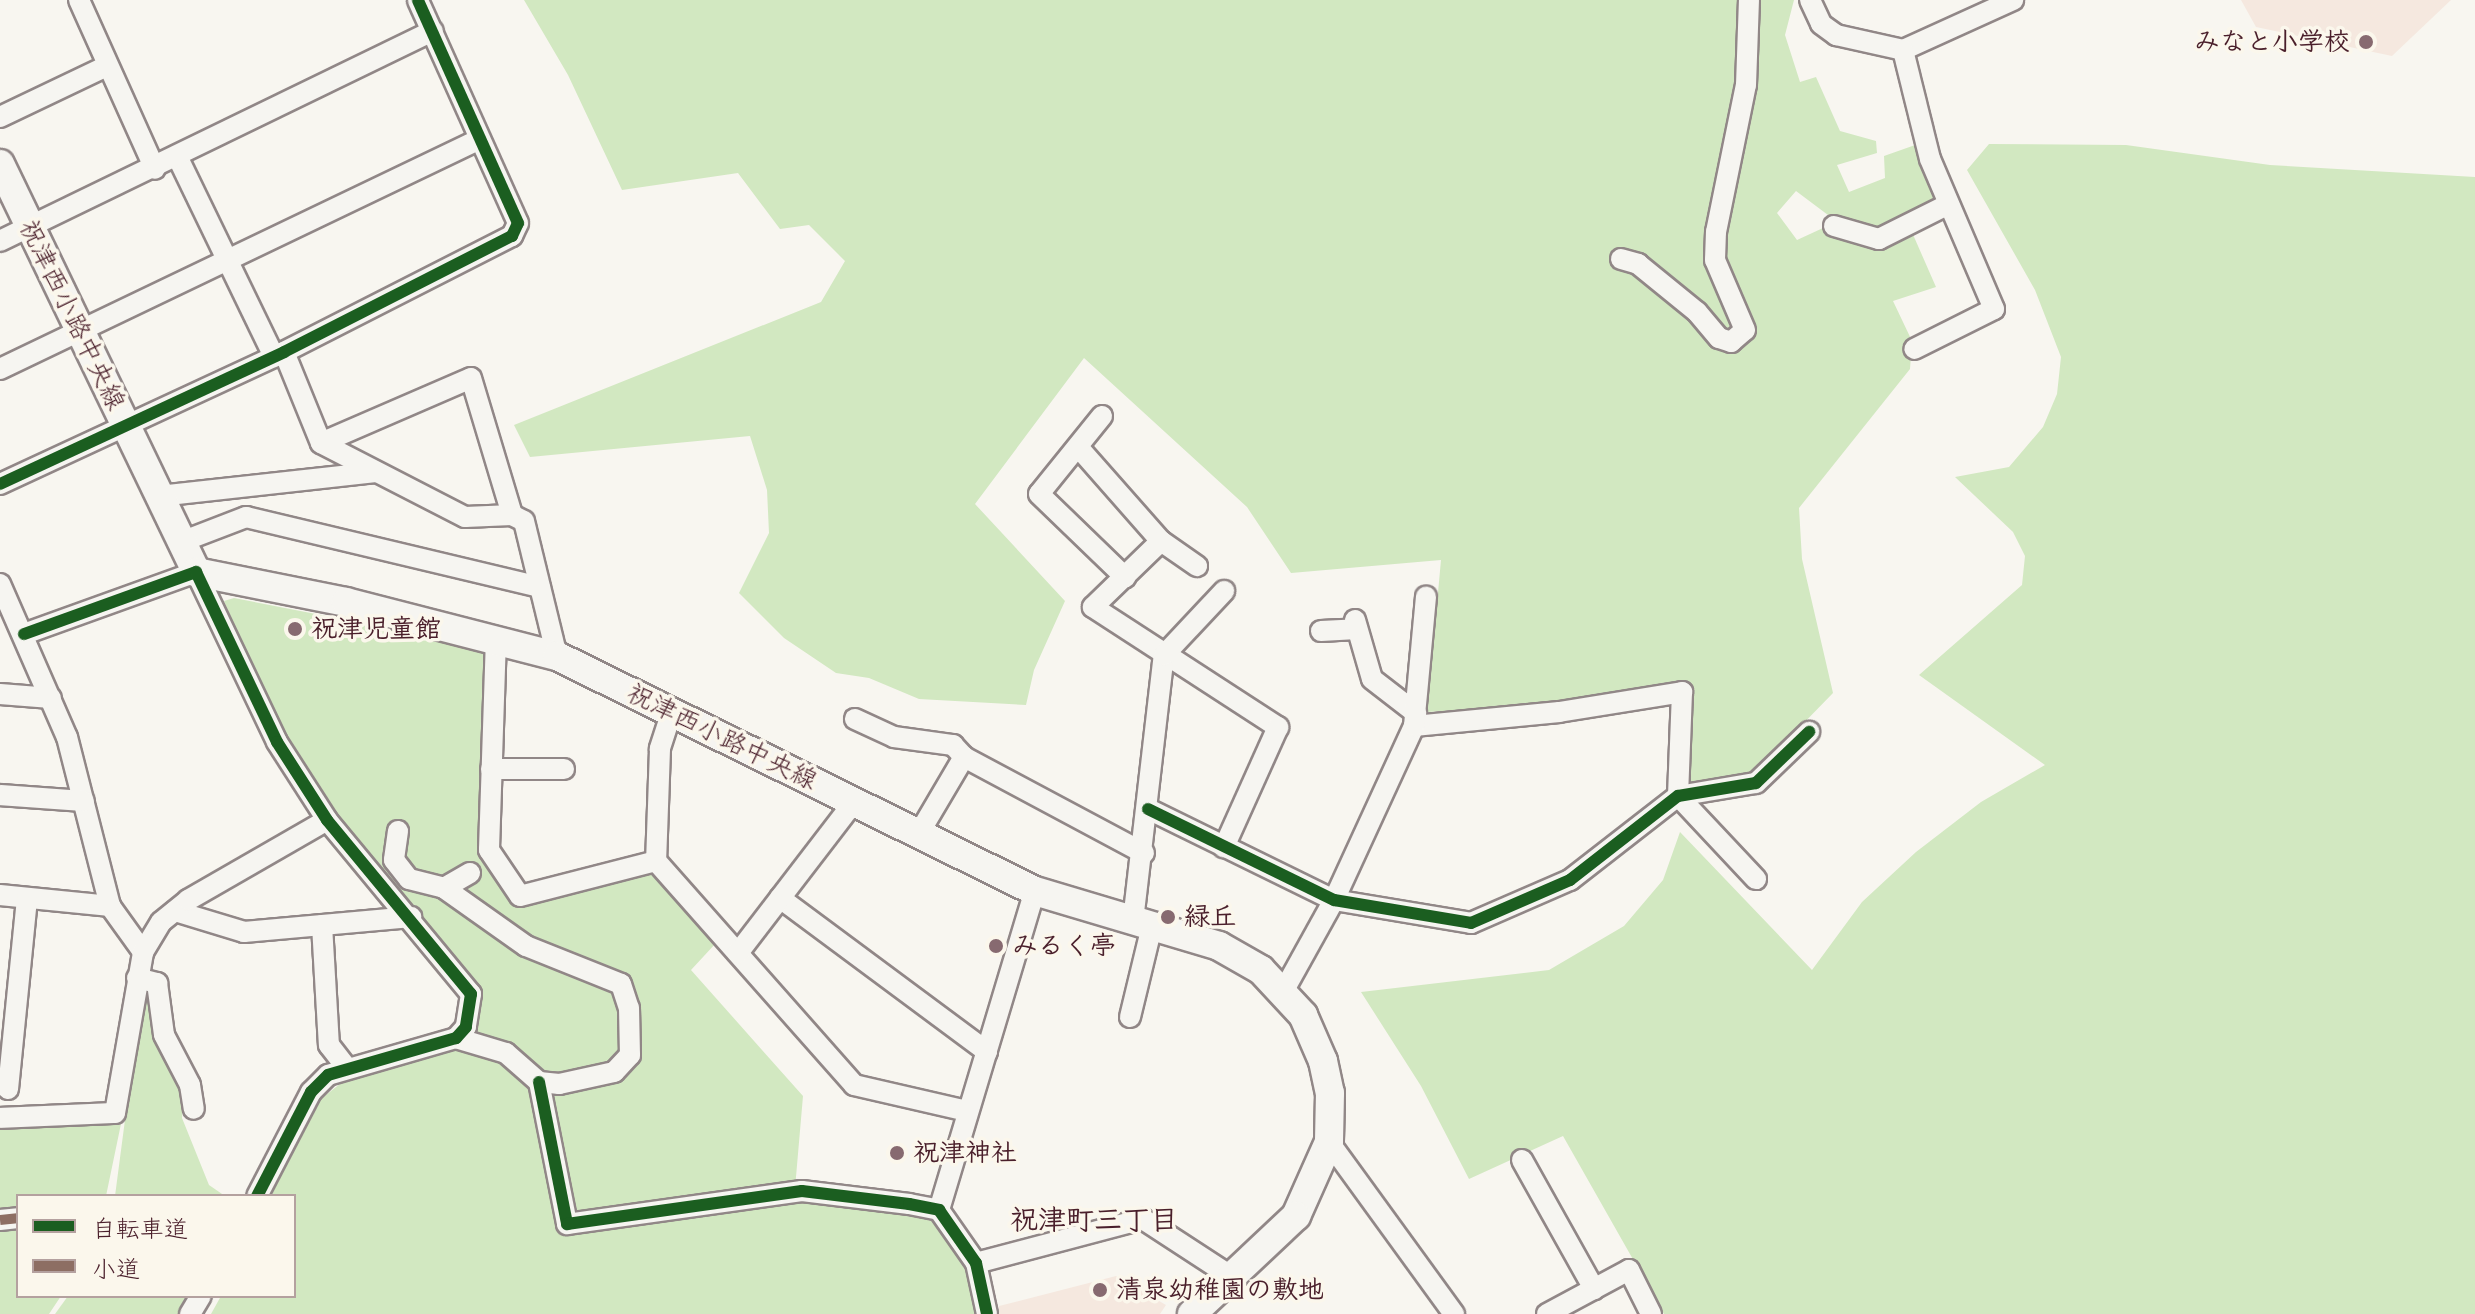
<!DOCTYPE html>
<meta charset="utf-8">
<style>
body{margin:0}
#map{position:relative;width:2475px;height:1314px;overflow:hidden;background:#f8f6f0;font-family:Itim,"Klee One",sans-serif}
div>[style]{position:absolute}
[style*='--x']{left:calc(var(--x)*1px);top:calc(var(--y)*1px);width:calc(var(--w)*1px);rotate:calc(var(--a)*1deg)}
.built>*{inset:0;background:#f5e8df}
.green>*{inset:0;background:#d2e8c1}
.roads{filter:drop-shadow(2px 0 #918787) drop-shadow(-2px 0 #918787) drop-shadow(0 2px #918787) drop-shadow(0 -2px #918787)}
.street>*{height:20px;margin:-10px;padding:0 10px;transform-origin:10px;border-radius:10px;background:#f6f5f1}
.secondary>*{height:28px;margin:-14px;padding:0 14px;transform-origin:14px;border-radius:14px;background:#f6f5f1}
.quiet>*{height:10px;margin-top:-5px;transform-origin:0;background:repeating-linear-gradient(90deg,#8d6e63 0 20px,transparent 0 30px)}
.cycleway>*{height:12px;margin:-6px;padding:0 6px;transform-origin:6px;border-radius:6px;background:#1b5e20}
.dots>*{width:22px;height:22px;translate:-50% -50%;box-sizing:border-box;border:4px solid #fbf7ec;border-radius:50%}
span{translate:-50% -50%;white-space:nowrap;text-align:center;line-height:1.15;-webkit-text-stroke:7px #fbf7ec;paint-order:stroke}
.poi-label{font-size:26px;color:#4a1f2b;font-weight:700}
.right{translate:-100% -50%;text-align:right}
.left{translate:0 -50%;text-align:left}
.street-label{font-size:26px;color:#4a1f2b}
.neighbourhood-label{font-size:28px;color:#4a1f2b;font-weight:700}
.legend{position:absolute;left:16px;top:1194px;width:280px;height:104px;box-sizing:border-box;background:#fbf7ec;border:2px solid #b4a19f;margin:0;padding:10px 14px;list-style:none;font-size:24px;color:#4a1f2b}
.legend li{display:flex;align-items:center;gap:16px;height:40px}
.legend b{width:40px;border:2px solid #b4a19f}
</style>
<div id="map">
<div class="built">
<i style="clip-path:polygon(2241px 0,2451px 0,2392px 56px,2256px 27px)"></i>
<i style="clip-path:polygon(1116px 1276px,1166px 1305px,1160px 1314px,999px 1314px,999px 1306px)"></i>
</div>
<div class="green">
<i style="clip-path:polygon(524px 0,1794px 0,1785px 35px,1800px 82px,1816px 77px,1840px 131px,1876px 141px,1877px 153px,1837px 165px,1849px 192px,1885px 178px,1884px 156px,1918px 144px,1943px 202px,1882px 234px,1832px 218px,1796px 191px,1777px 213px,1797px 240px,1823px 228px,1878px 243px,1911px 230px,1936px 287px,1893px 301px,1912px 341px,1910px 369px,1799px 508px,1802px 559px,1833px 693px,1754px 774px,1685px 786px,1685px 683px,1557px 704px,1427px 712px,1441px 560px,1291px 573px,1247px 507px,1084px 358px,975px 504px,1065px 601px,1034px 670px,1026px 705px,919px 699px,869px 678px,836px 673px,784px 638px,739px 593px,769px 533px,767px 490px,750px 436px,530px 457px,514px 425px,821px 302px,845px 261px,809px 225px,780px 229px,738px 173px,622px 190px,568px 75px)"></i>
<i style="clip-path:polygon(1989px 144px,2126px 145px,2270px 165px,2475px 177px,2475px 1314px,1664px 1314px,1563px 1136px,1469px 1179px,1421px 1086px,1361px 992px,1549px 970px,1624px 926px,1663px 880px,1680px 832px,1812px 970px,1862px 902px,1916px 852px,1981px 802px,2045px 765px,1919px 675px,2022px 585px,2025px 556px,2013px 532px,1955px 477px,2009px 467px,2043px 427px,2057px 394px,2061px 357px,2035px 290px,1967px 170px)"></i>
<i style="clip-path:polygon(234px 598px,491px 648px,485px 847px,515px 905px,656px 873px,716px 943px,691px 970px,803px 1096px,794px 1200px,836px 1201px,931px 1218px,970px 1267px,979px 1314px,211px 1314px,221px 1296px,294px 1296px,294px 1196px,271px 1196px,317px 1102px,350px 1076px,472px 1033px,481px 996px,475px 980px,333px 811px,267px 705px,224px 601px)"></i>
<i style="clip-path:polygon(143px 983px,154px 983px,185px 1077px,182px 1118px,209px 1185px,225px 1196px,115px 1196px)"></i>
<i style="clip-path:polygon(122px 1119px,106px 1196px,18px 1196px,18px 1296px,61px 1296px,49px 1314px,0 1314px,0 1125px)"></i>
<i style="clip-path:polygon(68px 1296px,199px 1296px,190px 1314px,55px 1314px)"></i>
</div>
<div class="roads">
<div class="street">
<i style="--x:79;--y:0;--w:185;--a:65.8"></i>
<i style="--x:1810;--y:0;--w:26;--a:65"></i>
<i style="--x:1821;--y:24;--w:19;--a:36"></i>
<i style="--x:1836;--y:35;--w:69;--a:12.6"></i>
<i style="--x:1903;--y:50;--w:121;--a:-24.4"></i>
<i style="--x:1903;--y:50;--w:112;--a:76.1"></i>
<i style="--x:1930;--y:159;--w:163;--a:66.9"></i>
<i style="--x:1994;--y:309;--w:89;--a:153.4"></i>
<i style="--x:0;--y:117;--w:119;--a:-25.5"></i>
<i style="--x:178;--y:158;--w:221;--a:64.2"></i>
<i style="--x:1834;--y:226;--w:47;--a:16.1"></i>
<i style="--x:1879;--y:239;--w:78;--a:-26.6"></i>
<i style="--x:0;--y:241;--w:481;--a:-25.9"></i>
<i style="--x:1621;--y:259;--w:18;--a:16"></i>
<i style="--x:1638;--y:264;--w:76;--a:39.1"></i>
<i style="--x:1697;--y:312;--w:34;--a:50"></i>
<i style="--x:1719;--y:338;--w:13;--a:18"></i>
<i style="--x:1731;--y:342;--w:18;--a:-41"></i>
<i style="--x:1745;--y:330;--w:76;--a:-113.2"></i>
<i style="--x:1715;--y:260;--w:28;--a:-88"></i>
<i style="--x:1716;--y:232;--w:150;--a:-78.5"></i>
<i style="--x:1746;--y:85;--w:85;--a:-88"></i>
<i style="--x:284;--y:352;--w:98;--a:67.9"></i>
<i style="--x:321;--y:443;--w:162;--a:27.2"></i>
<i style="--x:465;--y:517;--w:47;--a:-2.4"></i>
<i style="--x:512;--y:515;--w:13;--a:27"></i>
<i style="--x:524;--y:521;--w:139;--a:76.3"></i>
<i style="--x:0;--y:369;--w:530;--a:-25.6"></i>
<i style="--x:1102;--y:416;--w:100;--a:128.9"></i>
<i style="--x:1039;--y:494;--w:120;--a:44"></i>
<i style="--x:321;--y:443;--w:163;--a:-23.4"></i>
<i style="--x:471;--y:378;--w:143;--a:73.3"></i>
<i style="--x:1079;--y:448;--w:124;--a:48.6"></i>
<i style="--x:1161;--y:541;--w:44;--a:34.8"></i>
<i style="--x:0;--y:484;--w:313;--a:-24.9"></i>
<i style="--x:284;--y:352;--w:256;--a:-27"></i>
<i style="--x:512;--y:236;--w:14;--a:-65"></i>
<i style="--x:518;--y:223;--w:244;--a:-114.2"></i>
<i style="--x:159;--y:496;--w:218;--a:-6.3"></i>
<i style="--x:1161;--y:541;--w:95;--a:135.9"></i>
<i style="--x:1093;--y:607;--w:221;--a:33"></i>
<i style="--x:1278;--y:727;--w:132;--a:114.2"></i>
<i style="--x:181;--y:542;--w:70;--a:-21"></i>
<i style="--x:246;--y:517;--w:302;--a:13.4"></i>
<i style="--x:0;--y:584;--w:167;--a:66.4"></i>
<i style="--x:67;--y:737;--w:174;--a:75.7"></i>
<i style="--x:110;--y:906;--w:57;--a:54.3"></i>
<i style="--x:1355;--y:620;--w:61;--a:73.9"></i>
<i style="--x:1372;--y:679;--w:56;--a:37.7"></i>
<i style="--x:1321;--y:631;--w:36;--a:-3"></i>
<i style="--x:24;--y:634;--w:183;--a:-19.8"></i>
<i style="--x:196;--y:572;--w:188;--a:64.5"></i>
<i style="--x:277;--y:742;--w:93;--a:57.3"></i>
<i style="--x:327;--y:820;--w:226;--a:50.4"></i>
<i style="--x:471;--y:994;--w:33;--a:99"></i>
<i style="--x:466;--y:1027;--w:15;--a:132"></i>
<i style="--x:456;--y:1038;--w:133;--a:163.9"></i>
<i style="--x:328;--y:1075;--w:24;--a:135"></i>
<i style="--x:311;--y:1092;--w:117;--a:117.4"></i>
<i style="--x:496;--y:638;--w:212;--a:91.9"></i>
<i style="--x:489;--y:850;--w:55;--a:56"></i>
<i style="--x:520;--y:896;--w:140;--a:-14.4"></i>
<i style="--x:0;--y:694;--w:51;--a:4.5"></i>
<i style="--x:672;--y:711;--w:40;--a:108"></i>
<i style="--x:660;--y:749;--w:112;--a:92"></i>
<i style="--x:656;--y:861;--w:299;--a:48.5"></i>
<i style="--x:854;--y:1085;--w:116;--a:13"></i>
<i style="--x:855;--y:719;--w:43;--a:24.8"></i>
<i style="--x:894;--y:737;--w:60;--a:7.7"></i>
<i style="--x:953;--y:745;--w:16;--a:47"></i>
<i style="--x:964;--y:757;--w:204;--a:28.1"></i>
<i style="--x:1414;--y:726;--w:146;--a:-5.5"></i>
<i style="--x:1559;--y:712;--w:125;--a:-9.2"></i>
<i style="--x:1682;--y:692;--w:104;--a:92.2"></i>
<i style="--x:1678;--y:796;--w:114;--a:46.8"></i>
<i style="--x:491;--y:769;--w:73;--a:0"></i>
<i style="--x:0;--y:795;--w:84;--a:4.1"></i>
<i style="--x:1148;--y:809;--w:207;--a:26.1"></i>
<i style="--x:1334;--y:900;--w:139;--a:9.5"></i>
<i style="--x:1471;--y:923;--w:108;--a:-23.5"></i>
<i style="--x:1570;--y:880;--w:137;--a:-37.9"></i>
<i style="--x:1678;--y:796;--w:79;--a:-9.5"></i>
<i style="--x:1756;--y:783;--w:74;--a:-43.9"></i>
<i style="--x:398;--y:831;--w:29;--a:98"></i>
<i style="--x:394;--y:860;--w:24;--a:52"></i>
<i style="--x:409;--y:879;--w:36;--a:14"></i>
<i style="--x:444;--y:888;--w:100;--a:35.3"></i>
<i style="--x:526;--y:946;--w:102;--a:21.8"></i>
<i style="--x:621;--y:984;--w:25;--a:72"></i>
<i style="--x:629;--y:1008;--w:47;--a:88.8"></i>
<i style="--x:630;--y:1055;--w:23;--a:133"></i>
<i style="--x:614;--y:1072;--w:56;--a:167.7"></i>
<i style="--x:559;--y:1084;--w:20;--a:-174"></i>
<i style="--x:539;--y:1082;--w:44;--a:-138.7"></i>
<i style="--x:506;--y:1053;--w:52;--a:-163.3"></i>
<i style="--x:918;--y:835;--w:91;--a:-59.5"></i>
<i style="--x:444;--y:888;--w:30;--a:-30"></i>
<i style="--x:0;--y:895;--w:111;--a:5.7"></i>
<i style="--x:780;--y:898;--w:258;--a:36.6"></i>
<i style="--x:175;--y:911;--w:72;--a:16.9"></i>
<i style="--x:244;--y:932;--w:168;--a:-5.1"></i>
<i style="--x:1133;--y:921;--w:268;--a:-83.4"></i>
<i style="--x:1164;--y:655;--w:88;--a:-46.8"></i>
<i style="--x:322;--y:925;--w:120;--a:86.7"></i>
<i style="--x:329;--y:1045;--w:29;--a:52"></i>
<i style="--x:738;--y:953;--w:190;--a:-52.5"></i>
<i style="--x:137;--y:978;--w:21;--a:14"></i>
<i style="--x:157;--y:983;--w:52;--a:82.3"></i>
<i style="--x:164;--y:1035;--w:56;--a:62.5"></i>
<i style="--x:190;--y:1085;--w:24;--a:81"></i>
<i style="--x:1283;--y:992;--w:105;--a:-61"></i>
<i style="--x:1334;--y:900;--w:192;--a:-65.3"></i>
<i style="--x:1414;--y:726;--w:130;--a:-84.7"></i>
<i style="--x:1130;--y:1017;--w:94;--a:-76.4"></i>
<i style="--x:539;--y:1082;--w:145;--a:78.8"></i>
<i style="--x:567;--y:1224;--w:237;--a:-8"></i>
<i style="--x:802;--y:1191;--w:108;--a:6.9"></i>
<i style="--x:909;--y:1204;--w:31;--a:11"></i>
<i style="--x:939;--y:1210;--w:65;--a:55.1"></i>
<i style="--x:976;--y:1263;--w:52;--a:77.8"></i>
<i style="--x:8;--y:1089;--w:192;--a:-84.3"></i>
<i style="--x:0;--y:1118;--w:115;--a:-2.5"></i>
<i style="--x:115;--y:1113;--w:163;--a:-80.1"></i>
<i style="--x:143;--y:952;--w:35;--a:-59"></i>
<i style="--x:161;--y:922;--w:35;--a:-39"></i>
<i style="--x:188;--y:900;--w:160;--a:-29.9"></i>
<i style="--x:1329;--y:1142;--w:213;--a:54"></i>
<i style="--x:1522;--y:1160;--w:148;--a:60.8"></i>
<i style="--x:939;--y:1210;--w:333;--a:-73.3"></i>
<i style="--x:0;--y:1220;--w:18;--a:-6"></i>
<i style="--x:976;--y:1263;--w:173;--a:-14.8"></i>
<i style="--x:1143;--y:1219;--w:103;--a:33.1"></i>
<i style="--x:190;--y:1314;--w:21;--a:-59"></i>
<i style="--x:1547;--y:1314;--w:93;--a:-28.2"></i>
<i style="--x:1629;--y:1270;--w:49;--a:63.4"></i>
</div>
<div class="secondary">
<i style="--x:0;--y:164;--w:453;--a:64.3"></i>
<i style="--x:196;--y:572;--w:153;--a:11.3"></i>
<i style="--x:346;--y:602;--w:218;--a:14.4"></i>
<i style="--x:557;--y:656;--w:533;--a:26.18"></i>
<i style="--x:1035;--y:891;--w:192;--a:16.6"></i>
<i style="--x:1219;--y:946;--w:48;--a:29.7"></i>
<i style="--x:1261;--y:970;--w:62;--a:47"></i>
<i style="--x:1303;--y:1015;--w:50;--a:66.5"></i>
<i style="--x:1323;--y:1061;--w:33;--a:78"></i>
<i style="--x:1330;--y:1093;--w:49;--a:91.2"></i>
<i style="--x:1329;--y:1142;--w:81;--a:114"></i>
<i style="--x:1296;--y:1216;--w:143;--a:136.7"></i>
</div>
</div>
<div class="quiet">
<i style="--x:0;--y:1220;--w:18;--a:-6"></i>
</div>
<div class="cycleway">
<i style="--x:0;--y:484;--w:313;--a:-24.9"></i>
<i style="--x:284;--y:352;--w:256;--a:-27"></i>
<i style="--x:512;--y:236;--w:14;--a:-65"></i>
<i style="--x:518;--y:223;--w:244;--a:-114.2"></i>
<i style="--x:24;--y:634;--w:183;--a:-19.8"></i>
<i style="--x:196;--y:572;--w:188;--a:64.5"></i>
<i style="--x:277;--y:742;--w:93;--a:57.3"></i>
<i style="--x:327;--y:820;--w:226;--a:50.4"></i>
<i style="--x:471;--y:994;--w:33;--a:99"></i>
<i style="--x:466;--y:1027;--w:15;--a:132"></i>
<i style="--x:456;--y:1038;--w:133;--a:163.9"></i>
<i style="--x:328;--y:1075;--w:24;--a:135"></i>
<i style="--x:311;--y:1092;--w:117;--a:117.4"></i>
<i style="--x:1148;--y:809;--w:207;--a:26.1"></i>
<i style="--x:1334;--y:900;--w:139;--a:9.5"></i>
<i style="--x:1471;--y:923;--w:108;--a:-23.5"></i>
<i style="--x:1570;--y:880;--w:137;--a:-37.9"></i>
<i style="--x:1678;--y:796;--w:79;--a:-9.5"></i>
<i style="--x:1756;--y:783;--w:74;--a:-43.9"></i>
<i style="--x:539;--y:1082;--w:145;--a:78.8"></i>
<i style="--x:567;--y:1224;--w:237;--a:-8"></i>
<i style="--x:802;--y:1191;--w:108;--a:6.9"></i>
<i style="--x:909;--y:1204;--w:31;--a:11"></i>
<i style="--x:939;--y:1210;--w:65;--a:55.1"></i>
<i style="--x:976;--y:1263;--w:52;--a:77.8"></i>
</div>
<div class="dots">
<i style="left:2366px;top:42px;background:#876a70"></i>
<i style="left:295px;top:629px;background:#876a70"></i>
<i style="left:1168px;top:917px;background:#876a70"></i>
<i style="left:996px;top:946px;background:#876a70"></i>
<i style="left:897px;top:1153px;background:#876a70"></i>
<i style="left:1100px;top:1290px;background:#876a70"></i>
</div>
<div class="poi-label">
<span class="right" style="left:2350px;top:42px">みなと小学校</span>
<span class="left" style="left:311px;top:629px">祝津児童館</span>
<span class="left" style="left:1184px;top:917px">緑丘</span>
<span class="left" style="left:1012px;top:946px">みるく亭</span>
<span class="left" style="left:913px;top:1153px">祝津神社</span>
<span class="left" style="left:1116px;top:1290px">清泉幼稚園の敷地</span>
</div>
<div class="street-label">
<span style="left:72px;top:315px;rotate:64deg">祝津西小路中央線</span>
<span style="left:722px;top:737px;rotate:26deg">祝津西小路中央線</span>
</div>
<div class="neighbourhood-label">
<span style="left:1094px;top:1219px">祝津町三丁目</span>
</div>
<ul class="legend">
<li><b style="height:10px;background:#1b5e20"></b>自転車道</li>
<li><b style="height:10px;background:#8d6e63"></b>小道</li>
</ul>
</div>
